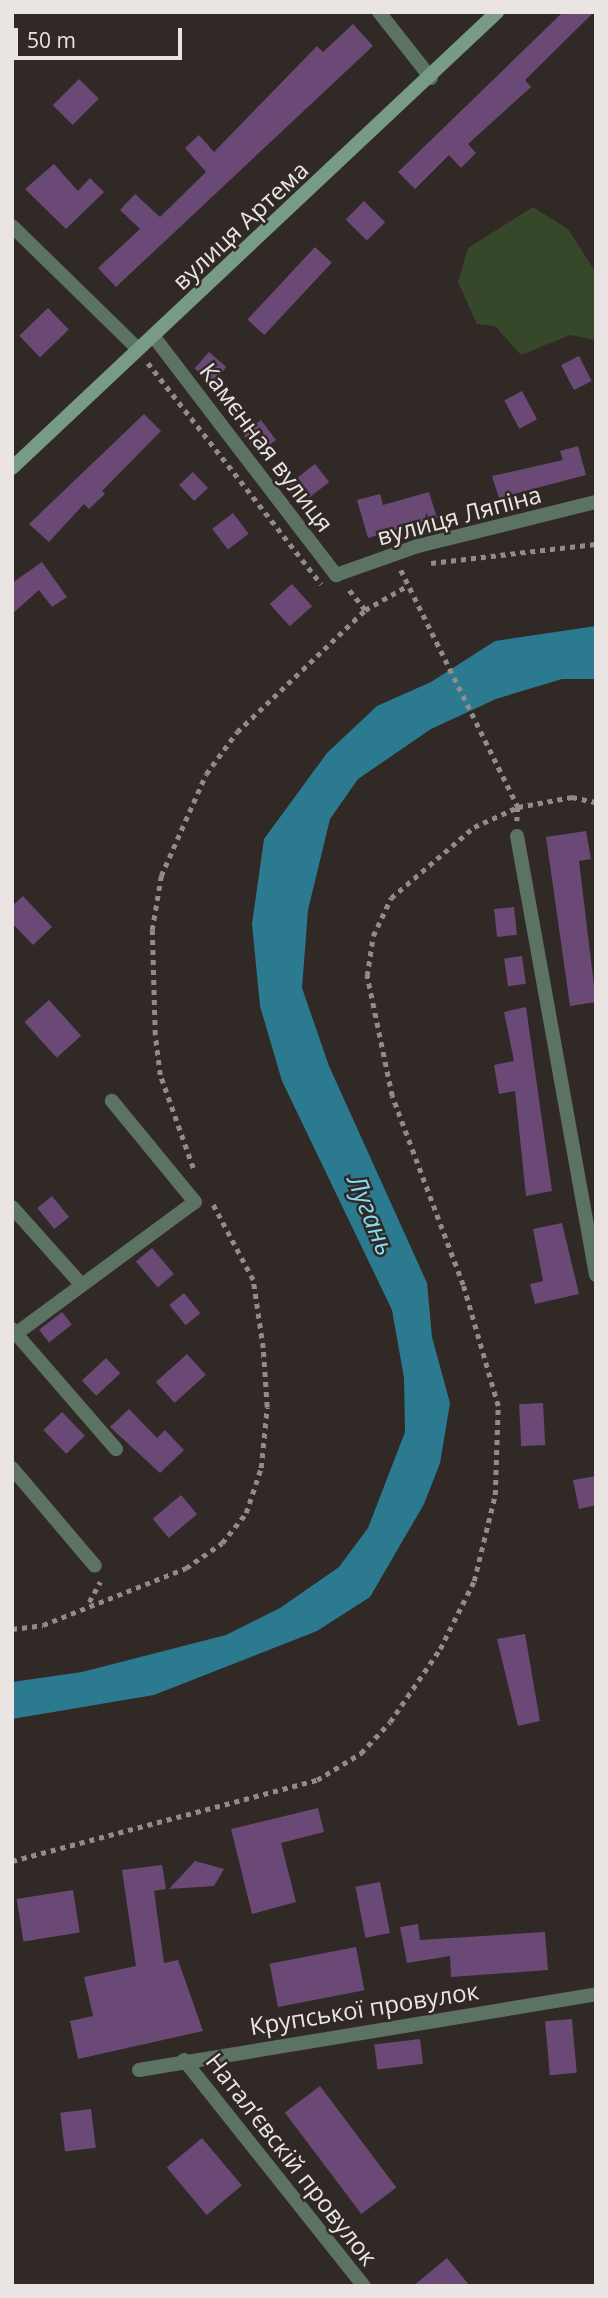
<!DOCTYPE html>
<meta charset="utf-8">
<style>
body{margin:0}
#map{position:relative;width:608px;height:2298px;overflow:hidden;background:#302925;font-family:"Open Sans",sans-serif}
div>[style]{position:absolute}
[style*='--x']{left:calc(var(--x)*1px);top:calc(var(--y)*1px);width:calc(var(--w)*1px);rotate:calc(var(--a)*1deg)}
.green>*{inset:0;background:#37482a}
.water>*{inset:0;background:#2b7a90}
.building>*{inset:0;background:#6b4976;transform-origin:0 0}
.path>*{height:4.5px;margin-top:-2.25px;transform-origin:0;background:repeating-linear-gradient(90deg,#918b89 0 5px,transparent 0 10px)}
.street>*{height:14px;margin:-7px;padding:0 7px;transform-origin:7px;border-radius:7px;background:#5c7363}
.secondary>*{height:14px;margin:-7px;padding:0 7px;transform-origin:7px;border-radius:7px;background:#779c83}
span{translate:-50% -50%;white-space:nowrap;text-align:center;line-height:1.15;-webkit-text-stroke:5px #302925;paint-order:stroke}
.street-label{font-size:24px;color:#eae5e3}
.water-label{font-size:26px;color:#87dbf5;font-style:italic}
.frame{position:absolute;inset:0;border:14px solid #eae5e3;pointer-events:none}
.scale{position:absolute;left:14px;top:28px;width:168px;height:32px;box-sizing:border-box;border:4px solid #eae5e3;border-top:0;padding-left:9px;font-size:21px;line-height:24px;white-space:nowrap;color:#eae5e3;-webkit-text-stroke:5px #302925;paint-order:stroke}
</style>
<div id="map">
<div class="green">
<i style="clip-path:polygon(533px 207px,568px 229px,596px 273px,596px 340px,570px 335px,521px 355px,495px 326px,477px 324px,458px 282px,468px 248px)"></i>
</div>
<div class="water">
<i style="clip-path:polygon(596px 626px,596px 679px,562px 679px,496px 699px,431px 729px,358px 779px,330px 819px,308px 910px,302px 988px,329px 1066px,427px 1283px,432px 1337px,450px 1403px,440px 1463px,424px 1504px,370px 1597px,317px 1631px,154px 1695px,12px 1719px,12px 1682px,82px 1672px,226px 1635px,280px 1608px,339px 1567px,368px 1528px,405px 1432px,404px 1378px,392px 1310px,282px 1081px,260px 1006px,252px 924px,264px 839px,327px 753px,377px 706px,431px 682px,495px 641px)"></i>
</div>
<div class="building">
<i style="clip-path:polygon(563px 12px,594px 12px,525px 80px,531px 87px,468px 144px,476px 153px,461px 168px,449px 155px,415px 189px,398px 172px)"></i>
<i style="clip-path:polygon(353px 24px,373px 46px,116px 287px,98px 268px,140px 229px,120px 210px,135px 194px,160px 217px,206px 172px,185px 148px,199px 135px,214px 152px,317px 46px,323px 52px)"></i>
<i style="left:79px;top:79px;width:28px;height:37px;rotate:45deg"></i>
<i style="clip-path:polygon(54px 164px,78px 191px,90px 178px,104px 192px,66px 229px,25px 189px)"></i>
<i style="left:364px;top:201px;width:30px;height:26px;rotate:45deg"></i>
<i style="left:315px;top:247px;width:23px;height:99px;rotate:43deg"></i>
<i style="left:48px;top:308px;width:30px;height:40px;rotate:46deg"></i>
<i style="left:209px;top:352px;width:23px;height:22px;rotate:41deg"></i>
<i style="left:579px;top:356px;width:28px;height:20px;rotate:63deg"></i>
<i style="left:522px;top:391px;width:32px;height:20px;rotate:62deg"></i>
<i style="clip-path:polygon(144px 414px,161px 431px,102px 491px,105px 494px,89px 509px,84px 504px,49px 542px,29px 524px)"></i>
<i style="left:261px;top:420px;width:25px;height:23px;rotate:53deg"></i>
<i style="clip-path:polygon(578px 446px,586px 475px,499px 498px,492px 476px,563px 460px,560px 451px)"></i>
<i style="left:315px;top:464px;width:23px;height:36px;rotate:52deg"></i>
<i style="left:193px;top:472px;width:22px;height:19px;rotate:47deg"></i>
<i style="clip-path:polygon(429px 492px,437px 518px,368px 538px,357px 500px,380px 494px,383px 505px)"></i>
<i style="left:233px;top:513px;width:26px;height:26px;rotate:53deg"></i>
<i style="clip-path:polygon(42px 562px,67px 597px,52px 607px,39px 590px,12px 614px,12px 583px)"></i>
<i style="left:292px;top:584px;width:30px;height:30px;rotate:48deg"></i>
<i style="clip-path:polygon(586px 831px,591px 859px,579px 861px,596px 1002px,570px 1006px,546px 837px)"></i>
<i style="clip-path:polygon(23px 896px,52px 927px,33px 945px,12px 923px,12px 906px)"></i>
<i style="left:514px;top:907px;width:28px;height:20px;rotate:84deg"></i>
<i style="left:522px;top:956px;width:28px;height:18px;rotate:82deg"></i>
<i style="left:49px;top:1000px;width:48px;height:33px;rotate:48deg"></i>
<i style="clip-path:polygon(526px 1007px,552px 1191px,526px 1196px,515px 1091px,499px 1094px,494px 1065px,514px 1061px,504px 1012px)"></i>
<i style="left:52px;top:1196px;width:27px;height:19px;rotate:51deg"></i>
<i style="clip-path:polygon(562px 1223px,579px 1294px,535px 1304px,530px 1284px,543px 1281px,533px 1229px)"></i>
<i style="left:152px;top:1248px;width:34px;height:21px;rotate:50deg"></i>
<i style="left:184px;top:1293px;width:26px;height:19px;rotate:51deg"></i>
<i style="left:62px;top:1312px;width:16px;height:29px;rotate:52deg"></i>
<i style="left:187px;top:1354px;width:28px;height:42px;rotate:48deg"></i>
<i style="left:106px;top:1358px;width:21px;height:33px;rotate:47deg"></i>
<i style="left:543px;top:1403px;width:42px;height:24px;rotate:87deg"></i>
<i style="clip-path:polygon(129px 1409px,157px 1438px,165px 1430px,184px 1450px,160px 1473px,110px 1427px)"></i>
<i style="left:62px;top:1412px;width:33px;height:26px;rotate:46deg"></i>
<i style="clip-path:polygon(596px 1476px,596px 1505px,579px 1509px,573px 1480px)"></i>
<i style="left:181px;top:1495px;width:25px;height:37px;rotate:50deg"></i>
<i style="clip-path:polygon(525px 1634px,540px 1721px,518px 1726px,497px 1639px)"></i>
<i style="clip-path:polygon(318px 1808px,324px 1832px,281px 1843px,296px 1902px,252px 1914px,231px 1829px)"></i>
<i style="clip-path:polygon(195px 1861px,224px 1869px,214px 1886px,169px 1889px)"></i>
<i style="clip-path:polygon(162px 1865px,166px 1889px,154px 1891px,164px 1963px,178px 1960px,203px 2031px,78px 2059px,70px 2021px,93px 2016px,84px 1977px,136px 1966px,122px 1870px)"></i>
<i style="left:380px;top:1882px;width:52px;height:25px;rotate:79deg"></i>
<i style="left:73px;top:1890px;width:43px;height:57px;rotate:81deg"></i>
<i style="clip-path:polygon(418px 1924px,420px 1940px,545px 1932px,548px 1970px,451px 1977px,450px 1956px,407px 1963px,400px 1927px)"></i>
<i style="left:356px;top:1947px;width:44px;height:88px;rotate:79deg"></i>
<i style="left:572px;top:2019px;width:54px;height:27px;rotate:85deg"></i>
<i style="left:420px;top:2039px;width:25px;height:46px;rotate:83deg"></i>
<i style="left:320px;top:2086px;width:127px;height:44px;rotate:53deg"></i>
<i style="left:91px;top:2109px;width:39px;height:31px;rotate:83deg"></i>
<i style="left:202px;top:2138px;width:62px;height:46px;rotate:50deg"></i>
<i style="clip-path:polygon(447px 2258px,470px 2286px,413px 2286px)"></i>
</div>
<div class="path">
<i style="--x:148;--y:363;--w:281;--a:51.9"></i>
<i style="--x:431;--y:563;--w:166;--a:-6.6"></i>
<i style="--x:401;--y:570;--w:264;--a:63.7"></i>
<i style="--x:518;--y:807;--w:14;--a:94"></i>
<i style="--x:365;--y:610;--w:48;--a:-29.7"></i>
<i style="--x:193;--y:1168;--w:99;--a:-109.5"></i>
<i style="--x:160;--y:1075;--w:40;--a:-97.1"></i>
<i style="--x:155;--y:1035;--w:105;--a:-91.6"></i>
<i style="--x:152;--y:930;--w:55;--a:-80.5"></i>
<i style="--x:161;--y:876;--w:111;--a:-66.2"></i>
<i style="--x:206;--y:774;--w:52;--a:-53.6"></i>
<i style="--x:237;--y:732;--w:177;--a:-43.6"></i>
<i style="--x:365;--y:610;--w:27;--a:-129"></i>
<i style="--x:89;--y:1602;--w:23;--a:-61"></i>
<i style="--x:12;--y:1629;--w:31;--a:-7"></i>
<i style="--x:43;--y:1625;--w:154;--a:-21.7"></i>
<i style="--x:186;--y:1568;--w:44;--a:-34.8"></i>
<i style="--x:222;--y:1543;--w:38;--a:-51"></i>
<i style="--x:246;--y:1513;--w:47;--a:-71.6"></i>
<i style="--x:261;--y:1468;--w:61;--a:-84.4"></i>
<i style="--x:267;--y:1407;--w:59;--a:-93.9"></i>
<i style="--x:263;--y:1348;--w:69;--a:-98.4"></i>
<i style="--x:253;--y:1280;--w:87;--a:-118"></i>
<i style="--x:12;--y:1861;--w:316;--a:-14.9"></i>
<i style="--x:317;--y:1780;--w:52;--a:-31.5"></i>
<i style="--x:361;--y:1753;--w:42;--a:-46.9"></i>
<i style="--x:390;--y:1722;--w:88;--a:-55.6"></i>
<i style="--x:440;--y:1649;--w:76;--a:-63.4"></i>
<i style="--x:474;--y:1581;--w:89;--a:-76.3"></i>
<i style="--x:495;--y:1495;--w:89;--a:-88.1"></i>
<i style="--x:498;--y:1406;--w:126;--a:-106.1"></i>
<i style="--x:463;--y:1285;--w:202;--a:-110.6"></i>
<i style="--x:392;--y:1096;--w:123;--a:-101.8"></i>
<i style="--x:367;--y:976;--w:40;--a:-81.5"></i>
<i style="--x:373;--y:936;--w:42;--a:-64.7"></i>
<i style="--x:391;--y:898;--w:109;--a:-40.5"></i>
<i style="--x:474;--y:827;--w:48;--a:-24.4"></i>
<i style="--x:518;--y:807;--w:55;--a:-10.5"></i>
<i style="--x:572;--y:797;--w:25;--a:12"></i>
</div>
<div class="street">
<i style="--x:379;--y:12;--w:84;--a:51.8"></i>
<i style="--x:12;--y:226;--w:175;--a:44.3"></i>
<i style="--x:154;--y:337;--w:300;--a:52.6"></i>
<i style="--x:336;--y:575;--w:87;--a:-19.5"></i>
<i style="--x:418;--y:546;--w:183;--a:-13.9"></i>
<i style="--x:517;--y:836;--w:446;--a:79.8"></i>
<i style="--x:12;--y:1207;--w:102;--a:48.2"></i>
<i style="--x:12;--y:1329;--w:159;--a:49.1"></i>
<i style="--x:17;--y:1333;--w:221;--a:-36.4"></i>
<i style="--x:195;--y:1202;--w:131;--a:-129.4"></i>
<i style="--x:12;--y:1468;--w:128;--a:49.7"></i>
<i style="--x:184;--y:2060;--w:289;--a:51.5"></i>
<i style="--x:139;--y:2070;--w:463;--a:-9.4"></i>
</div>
<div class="secondary">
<i style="--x:12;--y:468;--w:666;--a:-43.23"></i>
</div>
<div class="street-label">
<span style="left:240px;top:225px;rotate:-43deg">вулиця Артема</span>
<span style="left:267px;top:447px;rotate:53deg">Камєнная вулиця</span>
<span style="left:459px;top:515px;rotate:-15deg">вулиця Ляпіна</span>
<span style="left:364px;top:2008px;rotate:-9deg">Крупської провулок</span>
<span style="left:292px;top:2159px;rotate:52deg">Натал’євскій провулок</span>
</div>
<div class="water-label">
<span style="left:371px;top:1215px;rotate:68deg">Лугань</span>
</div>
<div class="frame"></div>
<div class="scale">50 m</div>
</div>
